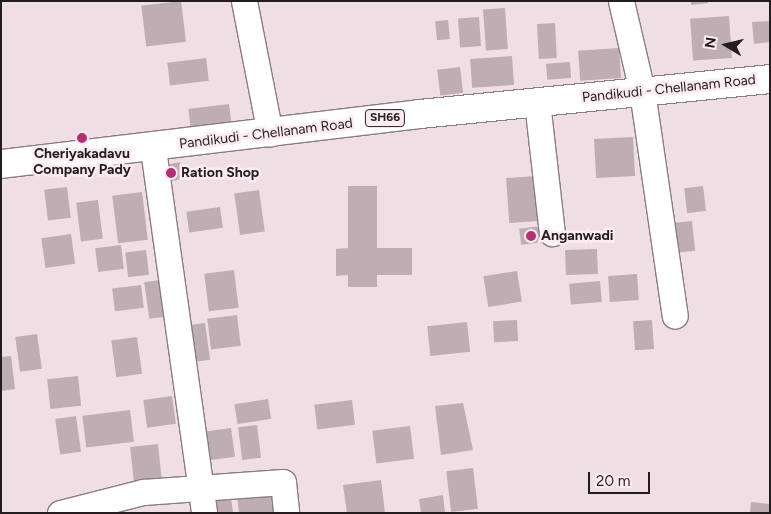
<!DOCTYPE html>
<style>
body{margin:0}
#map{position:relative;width:771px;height:514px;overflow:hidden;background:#efdee4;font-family:Figtree,sans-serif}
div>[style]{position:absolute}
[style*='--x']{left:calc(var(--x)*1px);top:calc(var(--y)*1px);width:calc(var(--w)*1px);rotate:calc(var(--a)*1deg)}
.building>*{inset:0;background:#beaeb4;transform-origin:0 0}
.roads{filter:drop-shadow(1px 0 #8a7c81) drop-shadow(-1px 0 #8a7c81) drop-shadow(0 1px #8a7c81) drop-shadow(0 -1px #8a7c81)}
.street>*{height:25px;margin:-12.5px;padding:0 12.5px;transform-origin:12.5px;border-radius:12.5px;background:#fff}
.primary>*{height:28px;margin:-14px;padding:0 14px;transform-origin:14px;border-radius:14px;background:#fff}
.dots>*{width:14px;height:14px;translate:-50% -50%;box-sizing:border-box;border:2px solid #fcecf1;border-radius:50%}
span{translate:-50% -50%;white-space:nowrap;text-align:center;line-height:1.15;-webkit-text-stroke:5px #fcecf1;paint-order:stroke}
.shield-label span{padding:1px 4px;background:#fcecf1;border:1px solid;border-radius:4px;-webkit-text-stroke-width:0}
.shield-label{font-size:12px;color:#231d1f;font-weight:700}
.street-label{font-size:14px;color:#231d1f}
.poi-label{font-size:14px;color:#231d1f;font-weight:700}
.left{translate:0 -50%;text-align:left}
.frame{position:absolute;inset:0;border:2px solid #231d1f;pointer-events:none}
.north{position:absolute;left:701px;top:20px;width:50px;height:50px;-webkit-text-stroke:4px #fcecf1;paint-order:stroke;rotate:279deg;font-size:14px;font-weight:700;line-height:20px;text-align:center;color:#231d1f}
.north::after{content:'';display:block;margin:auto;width:18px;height:22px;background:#231d1f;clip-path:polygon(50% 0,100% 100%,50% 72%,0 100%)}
.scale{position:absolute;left:588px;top:472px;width:62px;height:22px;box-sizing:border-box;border:2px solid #231d1f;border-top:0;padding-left:6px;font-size:15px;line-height:18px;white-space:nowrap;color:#231d1f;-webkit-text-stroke:4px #fcecf1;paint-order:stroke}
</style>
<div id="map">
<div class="building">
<i style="left:181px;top:1px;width:41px;height:40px;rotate:83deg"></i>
<i style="clip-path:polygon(691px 1px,708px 1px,708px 3px,691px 5px)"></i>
<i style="left:505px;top:8px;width:41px;height:22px;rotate:86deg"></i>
<i style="left:729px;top:16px;width:42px;height:39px;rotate:86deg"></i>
<i style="left:479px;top:17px;width:29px;height:21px;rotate:86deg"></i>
<i style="left:448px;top:20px;width:19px;height:13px;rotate:84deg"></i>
<i style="clip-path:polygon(770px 21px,770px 42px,754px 44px,752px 22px)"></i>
<i style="left:555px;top:23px;width:35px;height:18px;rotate:87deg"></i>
<i style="left:619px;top:48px;width:30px;height:41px;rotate:86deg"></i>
<i style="left:512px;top:56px;width:29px;height:42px;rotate:86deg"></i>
<i style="left:206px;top:58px;width:23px;height:39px;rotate:83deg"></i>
<i style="left:570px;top:62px;width:16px;height:24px;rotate:86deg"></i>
<i style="left:460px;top:67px;width:26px;height:23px;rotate:83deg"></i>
<i style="left:229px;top:104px;width:25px;height:41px;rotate:83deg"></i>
<i style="left:633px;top:137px;width:39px;height:39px;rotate:87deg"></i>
<i style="clip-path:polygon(180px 162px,181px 179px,164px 183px,161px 166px)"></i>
<i style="left:536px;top:176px;width:45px;height:30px;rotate:86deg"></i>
<i style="clip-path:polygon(348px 186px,377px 186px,377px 248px,412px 248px,412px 275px,377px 275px,377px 287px,348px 287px,348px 275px,336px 276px,336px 249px,348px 248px)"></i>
<i style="left:703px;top:186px;width:25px;height:19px;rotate:83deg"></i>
<i style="left:67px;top:187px;width:31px;height:23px;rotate:83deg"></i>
<i style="left:259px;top:190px;width:42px;height:25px;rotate:82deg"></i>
<i style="left:142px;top:192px;width:48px;height:30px;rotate:83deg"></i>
<i style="left:98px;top:200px;width:39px;height:22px;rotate:83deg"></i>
<i style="left:220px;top:207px;width:21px;height:34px;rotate:82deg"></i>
<i style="left:692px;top:221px;width:30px;height:25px;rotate:84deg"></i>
<i style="left:542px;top:226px;width:16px;height:23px;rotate:83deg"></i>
<i style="left:71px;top:234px;width:30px;height:30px;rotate:82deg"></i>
<i style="left:121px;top:245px;width:24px;height:26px;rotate:83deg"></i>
<i style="left:597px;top:249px;width:25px;height:32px;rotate:88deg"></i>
<i style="left:146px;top:250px;width:25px;height:21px;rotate:83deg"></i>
<i style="left:234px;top:270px;width:38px;height:30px;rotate:83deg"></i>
<i style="left:517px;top:271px;width:31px;height:34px;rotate:81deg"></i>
<i style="left:637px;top:274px;width:26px;height:29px;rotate:86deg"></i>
<i style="left:167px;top:279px;width:37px;height:23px;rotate:82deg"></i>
<i style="left:600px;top:281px;width:21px;height:31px;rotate:85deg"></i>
<i style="left:141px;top:285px;width:23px;height:29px;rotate:83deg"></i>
<i style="left:237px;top:315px;width:31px;height:30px;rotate:83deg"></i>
<i style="left:517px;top:320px;width:21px;height:24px;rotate:87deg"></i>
<i style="left:652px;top:320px;width:29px;height:19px;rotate:86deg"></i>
<i style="left:467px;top:322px;width:30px;height:40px;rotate:84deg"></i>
<i style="left:205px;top:323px;width:37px;height:17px;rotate:82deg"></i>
<i style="left:37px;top:334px;width:35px;height:22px;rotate:82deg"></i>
<i style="left:137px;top:337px;width:37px;height:26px;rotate:82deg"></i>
<i style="clip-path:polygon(11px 356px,15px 389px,1px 391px,1px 357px)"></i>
<i style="left:78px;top:376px;width:30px;height:31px;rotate:84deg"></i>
<i style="left:172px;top:396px;width:28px;height:29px;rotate:82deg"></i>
<i style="left:268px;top:399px;width:20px;height:34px;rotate:81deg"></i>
<i style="left:352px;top:400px;width:25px;height:38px;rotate:83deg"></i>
<i style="clip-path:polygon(463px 403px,473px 450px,441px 455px,435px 406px)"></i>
<i style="left:130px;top:410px;width:32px;height:48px;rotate:83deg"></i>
<i style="left:76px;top:416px;width:36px;height:21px;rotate:82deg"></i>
<i style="left:257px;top:425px;width:33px;height:19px;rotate:83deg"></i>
<i style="left:410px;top:426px;width:33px;height:38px;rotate:83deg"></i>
<i style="left:231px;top:428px;width:29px;height:26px;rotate:82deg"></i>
<i style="left:158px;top:444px;width:38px;height:28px;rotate:84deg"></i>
<i style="left:473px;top:468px;width:41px;height:27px;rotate:83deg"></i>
<i style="clip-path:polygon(381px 480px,385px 513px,347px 513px,343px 485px)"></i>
<i style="clip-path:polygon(271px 490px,274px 513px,239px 513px,237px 495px)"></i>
<i style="clip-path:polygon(443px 495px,445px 513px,421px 513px,419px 499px)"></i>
<i style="clip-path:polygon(231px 497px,233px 513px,205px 513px,204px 500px)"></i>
<i style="clip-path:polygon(751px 502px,770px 504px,770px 513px,750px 513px)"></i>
</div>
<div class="roads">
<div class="street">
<i style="--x:244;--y:1;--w:135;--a:78.9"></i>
<i style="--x:621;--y:1;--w:92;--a:76.9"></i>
<i style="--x:642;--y:91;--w:227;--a:81.7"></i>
<i style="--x:537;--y:102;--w:132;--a:83.5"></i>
<i style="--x:153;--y:149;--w:368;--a:82"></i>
<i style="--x:60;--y:513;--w:86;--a:-14.2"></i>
<i style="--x:143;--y:492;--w:140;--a:-4.1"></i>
<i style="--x:283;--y:482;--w:31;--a:84"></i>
</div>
<div class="primary">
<i style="--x:1;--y:164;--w:422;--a:-6.8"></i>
<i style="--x:420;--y:114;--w:352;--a:-5.7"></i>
</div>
</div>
<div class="dots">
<i style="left:82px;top:138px;background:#b52f74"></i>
<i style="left:171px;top:173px;background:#b52f74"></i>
<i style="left:531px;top:236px;background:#b52f74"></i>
</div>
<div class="shield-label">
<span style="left:385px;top:118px">SH66</span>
</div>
<div class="street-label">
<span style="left:669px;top:89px;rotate:-6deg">Pandikudi - Chellanam Road</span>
<span style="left:266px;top:134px;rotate:-7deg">Pandikudi - Chellanam Road</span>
</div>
<div class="poi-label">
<span style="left:82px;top:162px">Cheriyakadavu<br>Company Pady</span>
<span class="left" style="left:181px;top:173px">Ration Shop</span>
<span class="left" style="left:541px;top:236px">Anganwadi</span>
</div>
<div class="frame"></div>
<div class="north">N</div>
<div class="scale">20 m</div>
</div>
